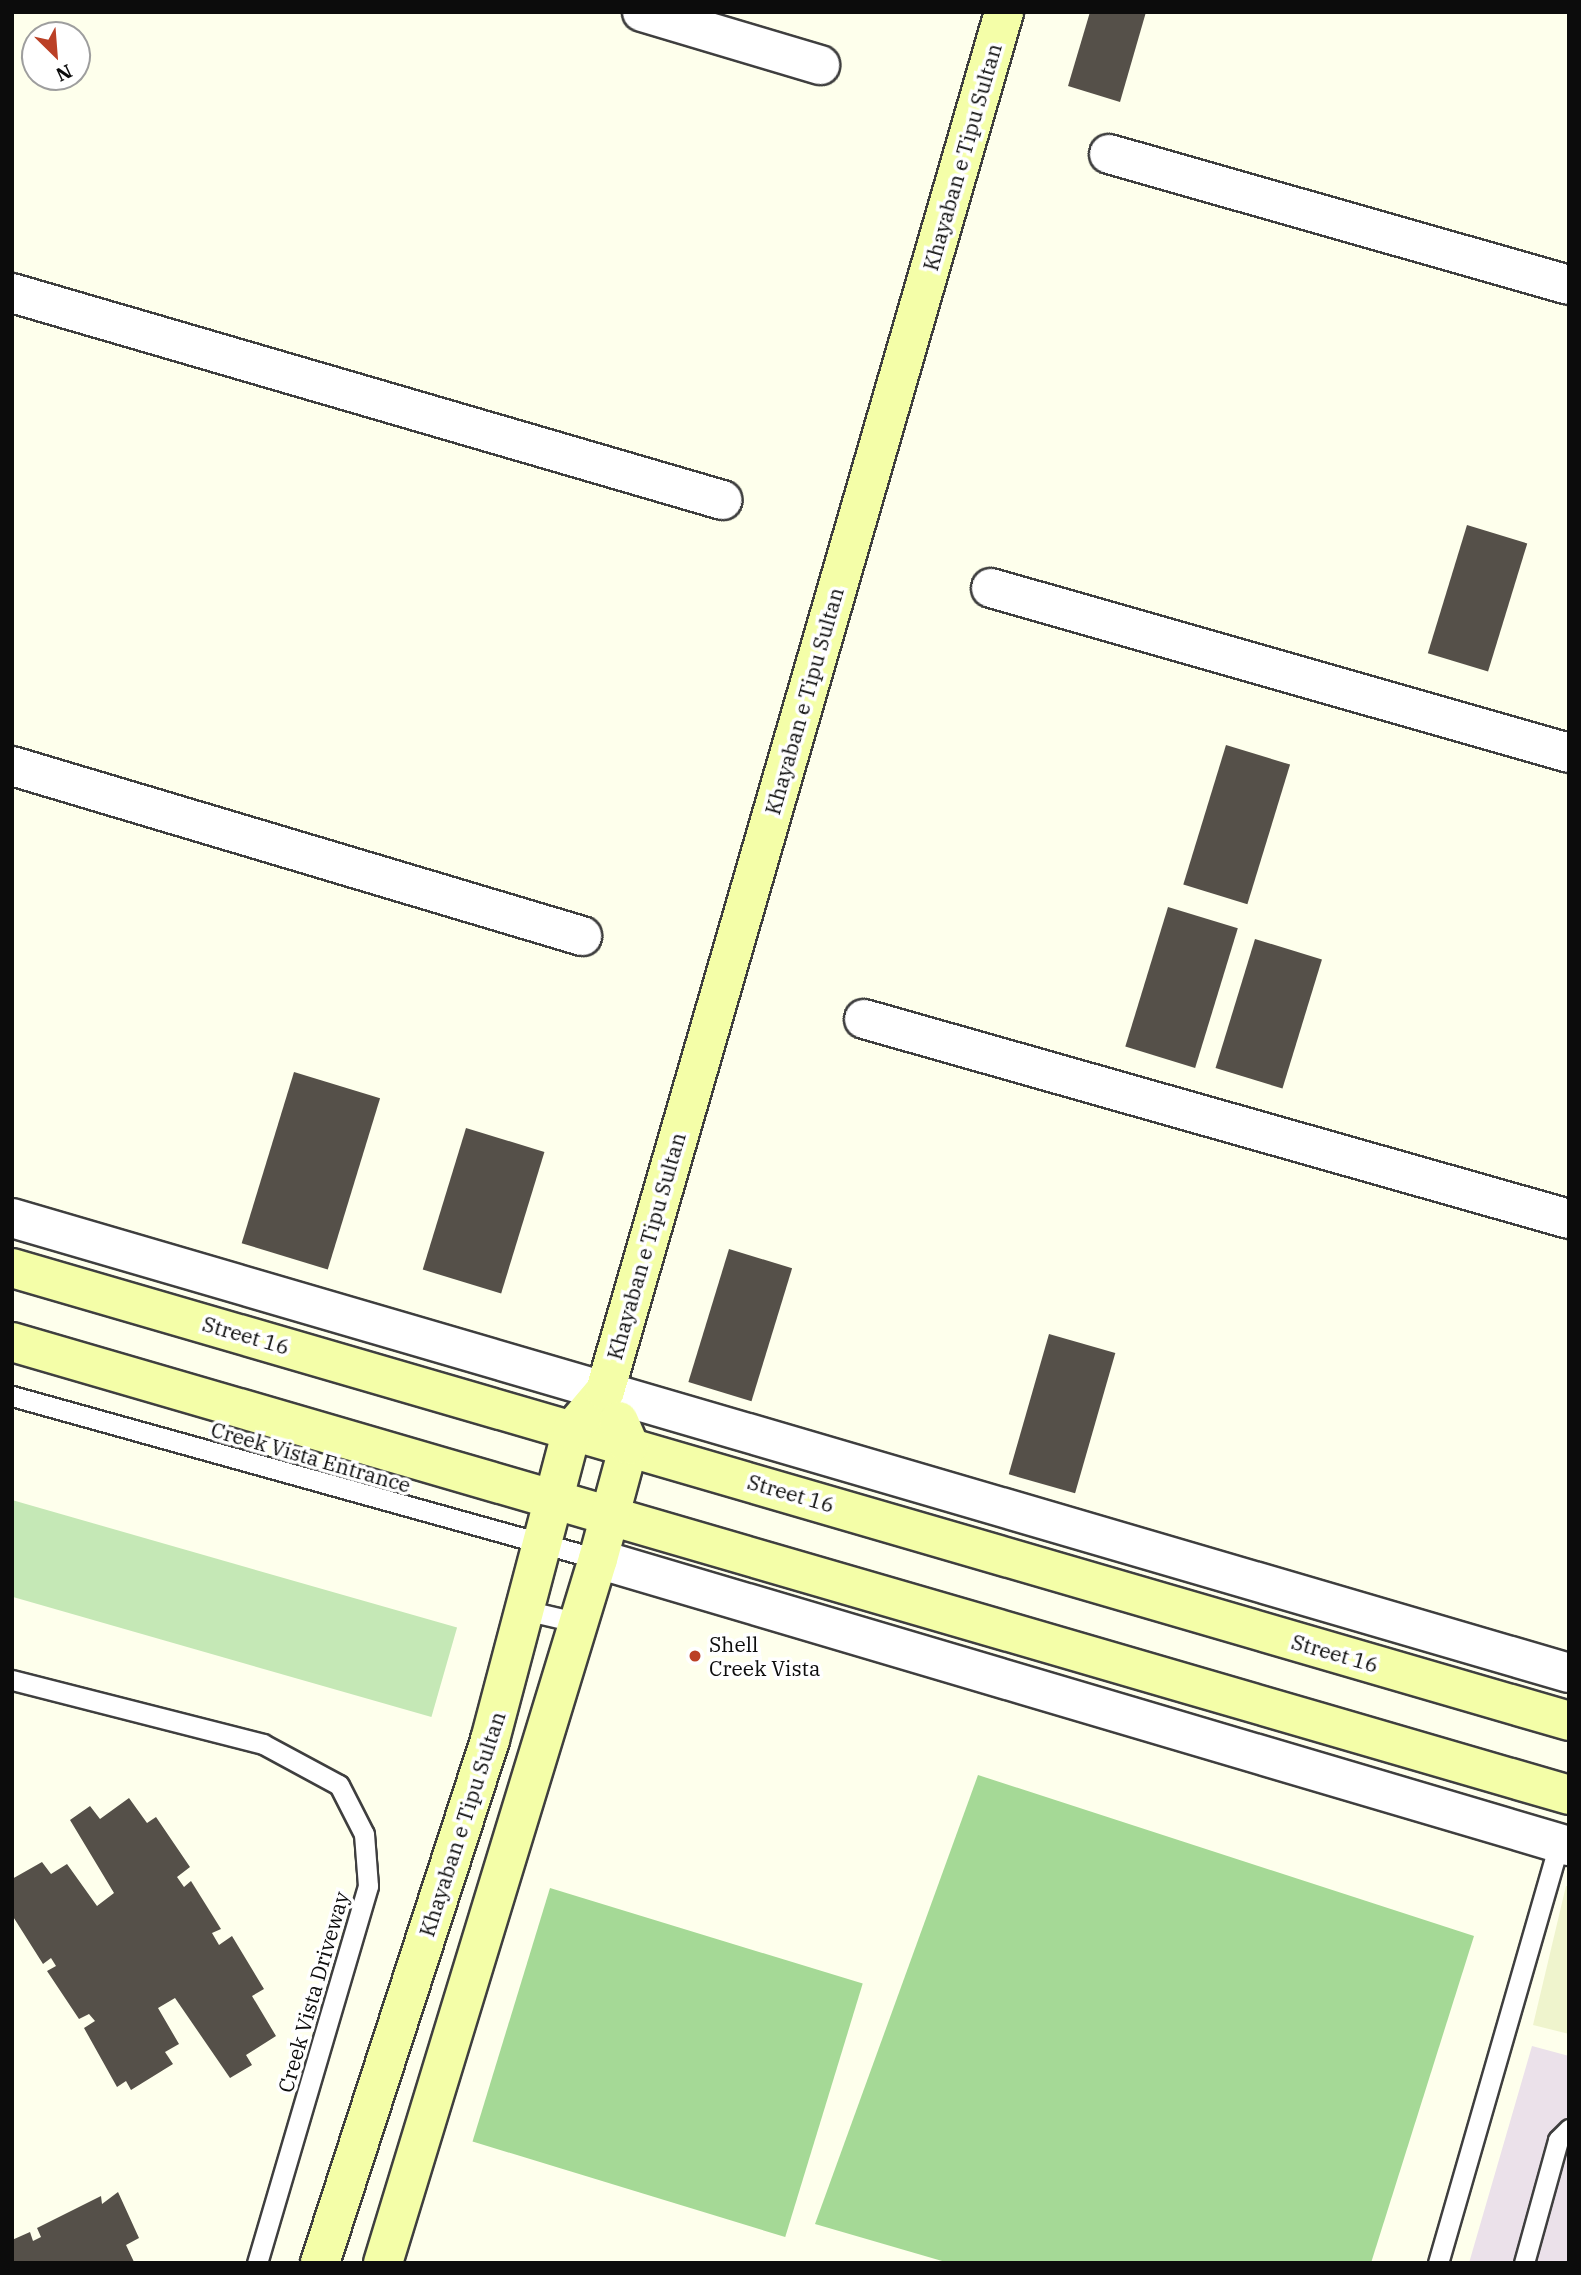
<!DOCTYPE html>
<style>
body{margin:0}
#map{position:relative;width:1581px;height:2275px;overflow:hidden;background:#feffec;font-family:"IBM Plex Serif",serif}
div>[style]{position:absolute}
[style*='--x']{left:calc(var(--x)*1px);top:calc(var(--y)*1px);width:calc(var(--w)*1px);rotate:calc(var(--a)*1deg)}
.industrial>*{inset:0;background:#ebe1ea}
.farmland>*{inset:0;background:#eff4cd}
.green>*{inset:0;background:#c5e8b6;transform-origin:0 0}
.forest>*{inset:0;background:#a5d996;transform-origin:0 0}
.building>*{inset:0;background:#555049;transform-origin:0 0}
.roads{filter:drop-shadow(2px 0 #3f3f3f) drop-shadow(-2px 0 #3f3f3f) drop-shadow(0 2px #3f3f3f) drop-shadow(0 -2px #3f3f3f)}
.lane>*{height:19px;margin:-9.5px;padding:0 9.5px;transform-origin:9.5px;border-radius:9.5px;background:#fff}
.street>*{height:38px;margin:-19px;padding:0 19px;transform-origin:19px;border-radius:19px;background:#fff}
.secondary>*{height:38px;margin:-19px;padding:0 19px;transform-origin:19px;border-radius:19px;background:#f4fea8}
.dots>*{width:19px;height:19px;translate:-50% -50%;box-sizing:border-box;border:4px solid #fff;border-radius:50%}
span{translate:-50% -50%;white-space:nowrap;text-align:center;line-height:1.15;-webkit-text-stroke:7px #fff;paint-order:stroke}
.street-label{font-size:21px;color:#0c0c0c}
.poi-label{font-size:21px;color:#0c0c0c}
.left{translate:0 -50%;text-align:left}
.frame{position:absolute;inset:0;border:14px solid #0c0c0c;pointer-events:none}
.north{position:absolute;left:21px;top:21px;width:70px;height:70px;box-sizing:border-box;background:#fff;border:2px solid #9e9e9e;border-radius:50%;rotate:155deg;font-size:19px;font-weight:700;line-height:28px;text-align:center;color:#0c0c0c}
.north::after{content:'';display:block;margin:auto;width:24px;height:32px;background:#bb4026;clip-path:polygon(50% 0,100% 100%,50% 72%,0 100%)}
</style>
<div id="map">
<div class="industrial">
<i style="clip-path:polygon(1532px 2046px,1569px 2056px,1569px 2263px,1469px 2263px)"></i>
</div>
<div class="farmland">
<i style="clip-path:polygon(1566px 1886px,1569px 1886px,1569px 2034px,1533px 2025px)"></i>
</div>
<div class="green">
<i style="left:12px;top:1500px;width:463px;height:93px;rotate:16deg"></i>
</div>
<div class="forest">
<i style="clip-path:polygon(978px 1775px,1474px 1936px,1371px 2263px,949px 2263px,815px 2224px)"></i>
<i style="left:550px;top:1888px;width:327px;height:265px;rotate:17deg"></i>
</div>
<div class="building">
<i style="clip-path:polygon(1090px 12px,1146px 12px,1120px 102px,1068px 86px)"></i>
<i style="left:1467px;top:525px;width:63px;height:134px;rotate:17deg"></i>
<i style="left:1226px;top:745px;width:67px;height:146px;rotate:17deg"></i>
<i style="left:1168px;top:907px;width:73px;height:146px;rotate:17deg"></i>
<i style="left:1255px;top:939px;width:70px;height:135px;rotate:17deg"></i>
<i style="left:294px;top:1072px;width:90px;height:179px;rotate:17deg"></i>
<i style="left:466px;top:1128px;width:82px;height:148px;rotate:17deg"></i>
<i style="left:729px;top:1249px;width:66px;height:139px;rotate:17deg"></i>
<i style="left:1049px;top:1334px;width:69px;height:146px;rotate:16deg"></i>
<i style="clip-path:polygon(129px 1798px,147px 1823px,156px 1817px,190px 1867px,177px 1877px,184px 1887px,191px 1881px,221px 1929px,212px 1933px,219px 1945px,232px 1936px,264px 1989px,252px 1996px,276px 2036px,246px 2055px,252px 2065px,230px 2078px,175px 1998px,158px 2008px,179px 2044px,165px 2052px,173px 2064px,131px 2090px,126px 2081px,117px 2087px,84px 2028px,95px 2021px,89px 2014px,79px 2019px,47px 1971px,56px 1966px,51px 1958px,43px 1964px,12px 1915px,12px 1879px,42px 1862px,51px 1874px,67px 1864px,97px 1906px,114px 1893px,70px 1820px,90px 1806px,100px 1819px)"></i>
<i style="clip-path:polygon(118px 2192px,139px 2238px,126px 2245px,134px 2262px,12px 2263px,12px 2240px,30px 2232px,33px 2241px,41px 2237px,37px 2228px,101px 2196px,102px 2204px)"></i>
</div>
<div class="roads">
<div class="lane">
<i style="--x:12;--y:1396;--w:608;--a:15.54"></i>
<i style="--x:528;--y:1611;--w:53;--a:13"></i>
<i style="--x:12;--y:1680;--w:259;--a:14.3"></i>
<i style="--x:263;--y:1744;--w:86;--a:28.3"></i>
<i style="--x:339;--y:1785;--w:55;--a:63"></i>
<i style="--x:364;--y:1834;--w:52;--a:85.6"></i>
<i style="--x:368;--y:1886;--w:393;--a:106.4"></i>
<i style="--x:1438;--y:2263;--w:437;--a:-73.9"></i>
<i style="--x:1524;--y:2263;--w:128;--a:-74.5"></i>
<i style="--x:1558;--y:2140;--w:16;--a:-45"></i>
</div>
<div class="street">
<i style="--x:642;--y:12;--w:186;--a:16.6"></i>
<i style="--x:1109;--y:154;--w:478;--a:15.9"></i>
<i style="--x:12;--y:293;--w:740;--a:16.25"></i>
<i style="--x:991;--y:588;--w:601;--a:15.93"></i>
<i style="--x:12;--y:766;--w:595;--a:16.61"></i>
<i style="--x:864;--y:1019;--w:733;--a:15.84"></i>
<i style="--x:12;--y:1218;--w:1622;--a:16.29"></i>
<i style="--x:598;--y:1559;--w:1013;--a:16.47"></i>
</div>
<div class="secondary">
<i style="--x:12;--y:1268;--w:1622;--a:16.22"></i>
<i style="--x:12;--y:1342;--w:1622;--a:16.22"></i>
<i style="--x:320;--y:2263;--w:550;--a:-71.99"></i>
<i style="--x:490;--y:1740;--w:321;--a:-75.2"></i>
<i style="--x:572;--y:1430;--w:51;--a:-49.8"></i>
<i style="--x:605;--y:1391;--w:1436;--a:-73.86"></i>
<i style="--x:383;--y:2263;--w:736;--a:-73.02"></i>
<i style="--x:598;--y:1559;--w:118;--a:-74.8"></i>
<i style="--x:629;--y:1445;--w:26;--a:-113"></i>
</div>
</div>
<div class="dots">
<i style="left:695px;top:1656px;background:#bb4026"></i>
</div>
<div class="street-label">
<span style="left:962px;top:157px;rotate:-74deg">Khayaban e Tipu Sultan</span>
<span style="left:804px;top:701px;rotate:-74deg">Khayaban e Tipu Sultan</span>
<span style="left:646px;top:1246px;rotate:-74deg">Khayaban e Tipu Sultan</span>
<span style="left:246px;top:1335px;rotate:16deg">Street 16</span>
<span style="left:311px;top:1457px;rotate:16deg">Creek Vista Entrance</span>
<span style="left:791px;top:1493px;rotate:16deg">Street 16</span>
<span style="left:1335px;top:1653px;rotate:16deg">Street 16</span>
<span style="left:462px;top:1824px;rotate:-72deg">Khayaban e Tipu Sultan</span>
<span style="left:313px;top:1992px;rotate:-74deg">Creek Vista Driveway</span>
</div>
<div class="poi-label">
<span class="left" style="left:709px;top:1656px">Shell<br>Creek Vista</span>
</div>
<div class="frame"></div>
<div class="north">N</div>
</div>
